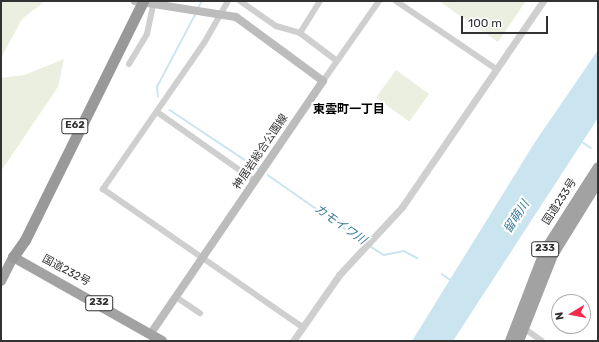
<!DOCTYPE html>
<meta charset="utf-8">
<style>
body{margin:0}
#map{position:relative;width:599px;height:342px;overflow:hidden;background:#fff;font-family:Rubik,"Noto Sans JP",sans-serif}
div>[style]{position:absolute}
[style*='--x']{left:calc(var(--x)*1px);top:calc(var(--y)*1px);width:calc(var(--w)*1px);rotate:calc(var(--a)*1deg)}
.green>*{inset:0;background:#eaefe0;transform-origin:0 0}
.water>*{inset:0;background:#cbe5f0}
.stream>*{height:1.5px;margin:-0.75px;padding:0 0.75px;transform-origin:0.75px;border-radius:0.75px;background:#cbe5f0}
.minor>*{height:6px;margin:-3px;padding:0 3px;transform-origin:3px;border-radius:3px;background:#cfcfcf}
.tertiary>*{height:7px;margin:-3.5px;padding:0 3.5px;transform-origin:3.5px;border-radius:3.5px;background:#cfcfcf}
.secondary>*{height:8px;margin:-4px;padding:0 4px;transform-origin:4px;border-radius:4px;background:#bcbcbc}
.trunk>*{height:10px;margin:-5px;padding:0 5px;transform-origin:5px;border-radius:5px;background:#a2a2a2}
.motorway>*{height:11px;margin:-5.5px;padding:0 5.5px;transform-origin:5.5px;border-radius:5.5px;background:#999}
span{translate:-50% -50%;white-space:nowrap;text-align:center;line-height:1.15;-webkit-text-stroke:4px #fff;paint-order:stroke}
.shield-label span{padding:1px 3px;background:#fff;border:1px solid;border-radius:3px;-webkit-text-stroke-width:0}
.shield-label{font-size:10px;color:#323232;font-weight:700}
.street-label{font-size:11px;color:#323232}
.neighbourhood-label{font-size:12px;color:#000;font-weight:700}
.water-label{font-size:12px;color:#367a95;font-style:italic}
.frame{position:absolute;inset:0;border:2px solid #323232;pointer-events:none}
.north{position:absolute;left:551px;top:294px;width:40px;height:40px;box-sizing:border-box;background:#fff;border:1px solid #adadad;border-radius:50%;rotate:260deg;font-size:11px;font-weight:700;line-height:16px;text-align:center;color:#323232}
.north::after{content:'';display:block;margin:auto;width:14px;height:18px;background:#f22b4d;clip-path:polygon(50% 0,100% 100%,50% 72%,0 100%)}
.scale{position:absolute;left:461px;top:16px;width:87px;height:18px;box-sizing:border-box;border:2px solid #323232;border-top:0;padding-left:5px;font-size:12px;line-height:14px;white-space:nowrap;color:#323232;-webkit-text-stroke:3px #fff;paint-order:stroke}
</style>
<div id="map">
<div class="green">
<i style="clip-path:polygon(1px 1px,45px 1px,22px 19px,1px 58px)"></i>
<i style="clip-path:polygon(439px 1px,526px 1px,498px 42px)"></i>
<i style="clip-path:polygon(64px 59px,58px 87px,1px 171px,1px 78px,24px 75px)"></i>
<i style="left:396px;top:70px;width:41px;height:34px;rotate:36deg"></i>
</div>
<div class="water">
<i style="clip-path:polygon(598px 50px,598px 118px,453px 341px,412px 341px,535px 142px)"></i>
</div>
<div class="stream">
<i style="--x:198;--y:8;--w:8;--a:-60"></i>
<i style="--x:158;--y:97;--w:10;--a:-96"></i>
<i style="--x:157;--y:87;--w:84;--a:-62.2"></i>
<i style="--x:170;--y:110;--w:105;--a:33.7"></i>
<i style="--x:581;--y:141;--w:12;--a:35"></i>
<i style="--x:268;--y:175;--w:118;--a:35"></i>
<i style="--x:370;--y:246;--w:17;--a:33"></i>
<i style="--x:384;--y:255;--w:20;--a:-11"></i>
<i style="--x:404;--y:251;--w:15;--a:28"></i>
<i style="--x:442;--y:274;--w:12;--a:35"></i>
</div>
<div class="minor">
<i style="--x:228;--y:1;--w:48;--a:119.7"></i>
<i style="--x:204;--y:43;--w:178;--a:124.7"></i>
<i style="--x:103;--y:189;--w:242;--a:34.7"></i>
<i style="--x:240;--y:1;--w:44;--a:34.8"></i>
<i style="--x:276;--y:26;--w:25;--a:16"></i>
<i style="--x:300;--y:33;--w:46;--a:37.1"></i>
<i style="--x:396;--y:1;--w:121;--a:34.2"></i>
<i style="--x:300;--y:33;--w:38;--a:-58"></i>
<i style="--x:129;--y:64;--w:35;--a:-59"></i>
<i style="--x:147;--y:34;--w:29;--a:-78"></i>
<i style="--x:323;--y:81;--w:98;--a:-55"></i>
<i style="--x:157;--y:112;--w:120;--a:35.1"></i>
<i style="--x:176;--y:297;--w:29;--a:34"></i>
<i style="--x:522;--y:327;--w:24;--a:35"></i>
</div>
<div class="tertiary">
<i style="--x:293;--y:341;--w:80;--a:-55.1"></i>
<i style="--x:339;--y:275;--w:93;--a:-47.2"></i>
<i style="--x:402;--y:207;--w:250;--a:-55.6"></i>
</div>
<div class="secondary">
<i style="--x:135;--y:1;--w:102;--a:9"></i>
<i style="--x:236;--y:17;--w:108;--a:36.3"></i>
<i style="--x:323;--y:81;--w:305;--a:124.3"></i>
</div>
<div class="trunk">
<i style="--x:1;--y:281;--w:27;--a:-63"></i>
<i style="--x:13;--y:257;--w:171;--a:29.4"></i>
<i style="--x:510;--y:341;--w:97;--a:-69"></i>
<i style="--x:545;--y:250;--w:98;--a:-57.4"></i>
<i style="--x:519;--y:341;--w:92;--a:-68.4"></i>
<i style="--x:553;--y:255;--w:86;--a:-58.3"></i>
</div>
<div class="motorway">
<i style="--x:13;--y:257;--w:21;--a:-55"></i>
<i style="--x:25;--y:240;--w:267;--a:-63.7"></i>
</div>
<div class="shield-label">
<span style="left:75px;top:126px">E62</span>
<span style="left:545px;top:249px">233</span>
<span style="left:99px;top:303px">232</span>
</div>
<div class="street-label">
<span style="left:261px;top:152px;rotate:-56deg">神居岩総合公園線</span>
<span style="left:560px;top:202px;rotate:-57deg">国道233号</span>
<span style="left:66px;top:271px;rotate:28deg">国道232号</span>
</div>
<div class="neighbourhood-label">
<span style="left:349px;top:110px">東雲町一丁目</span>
</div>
<div class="water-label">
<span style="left:517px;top:217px;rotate:-57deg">留萌川</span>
<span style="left:340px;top:225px;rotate:35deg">カモイワ川</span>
</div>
<div class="frame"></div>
<div class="north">N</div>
<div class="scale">100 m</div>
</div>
